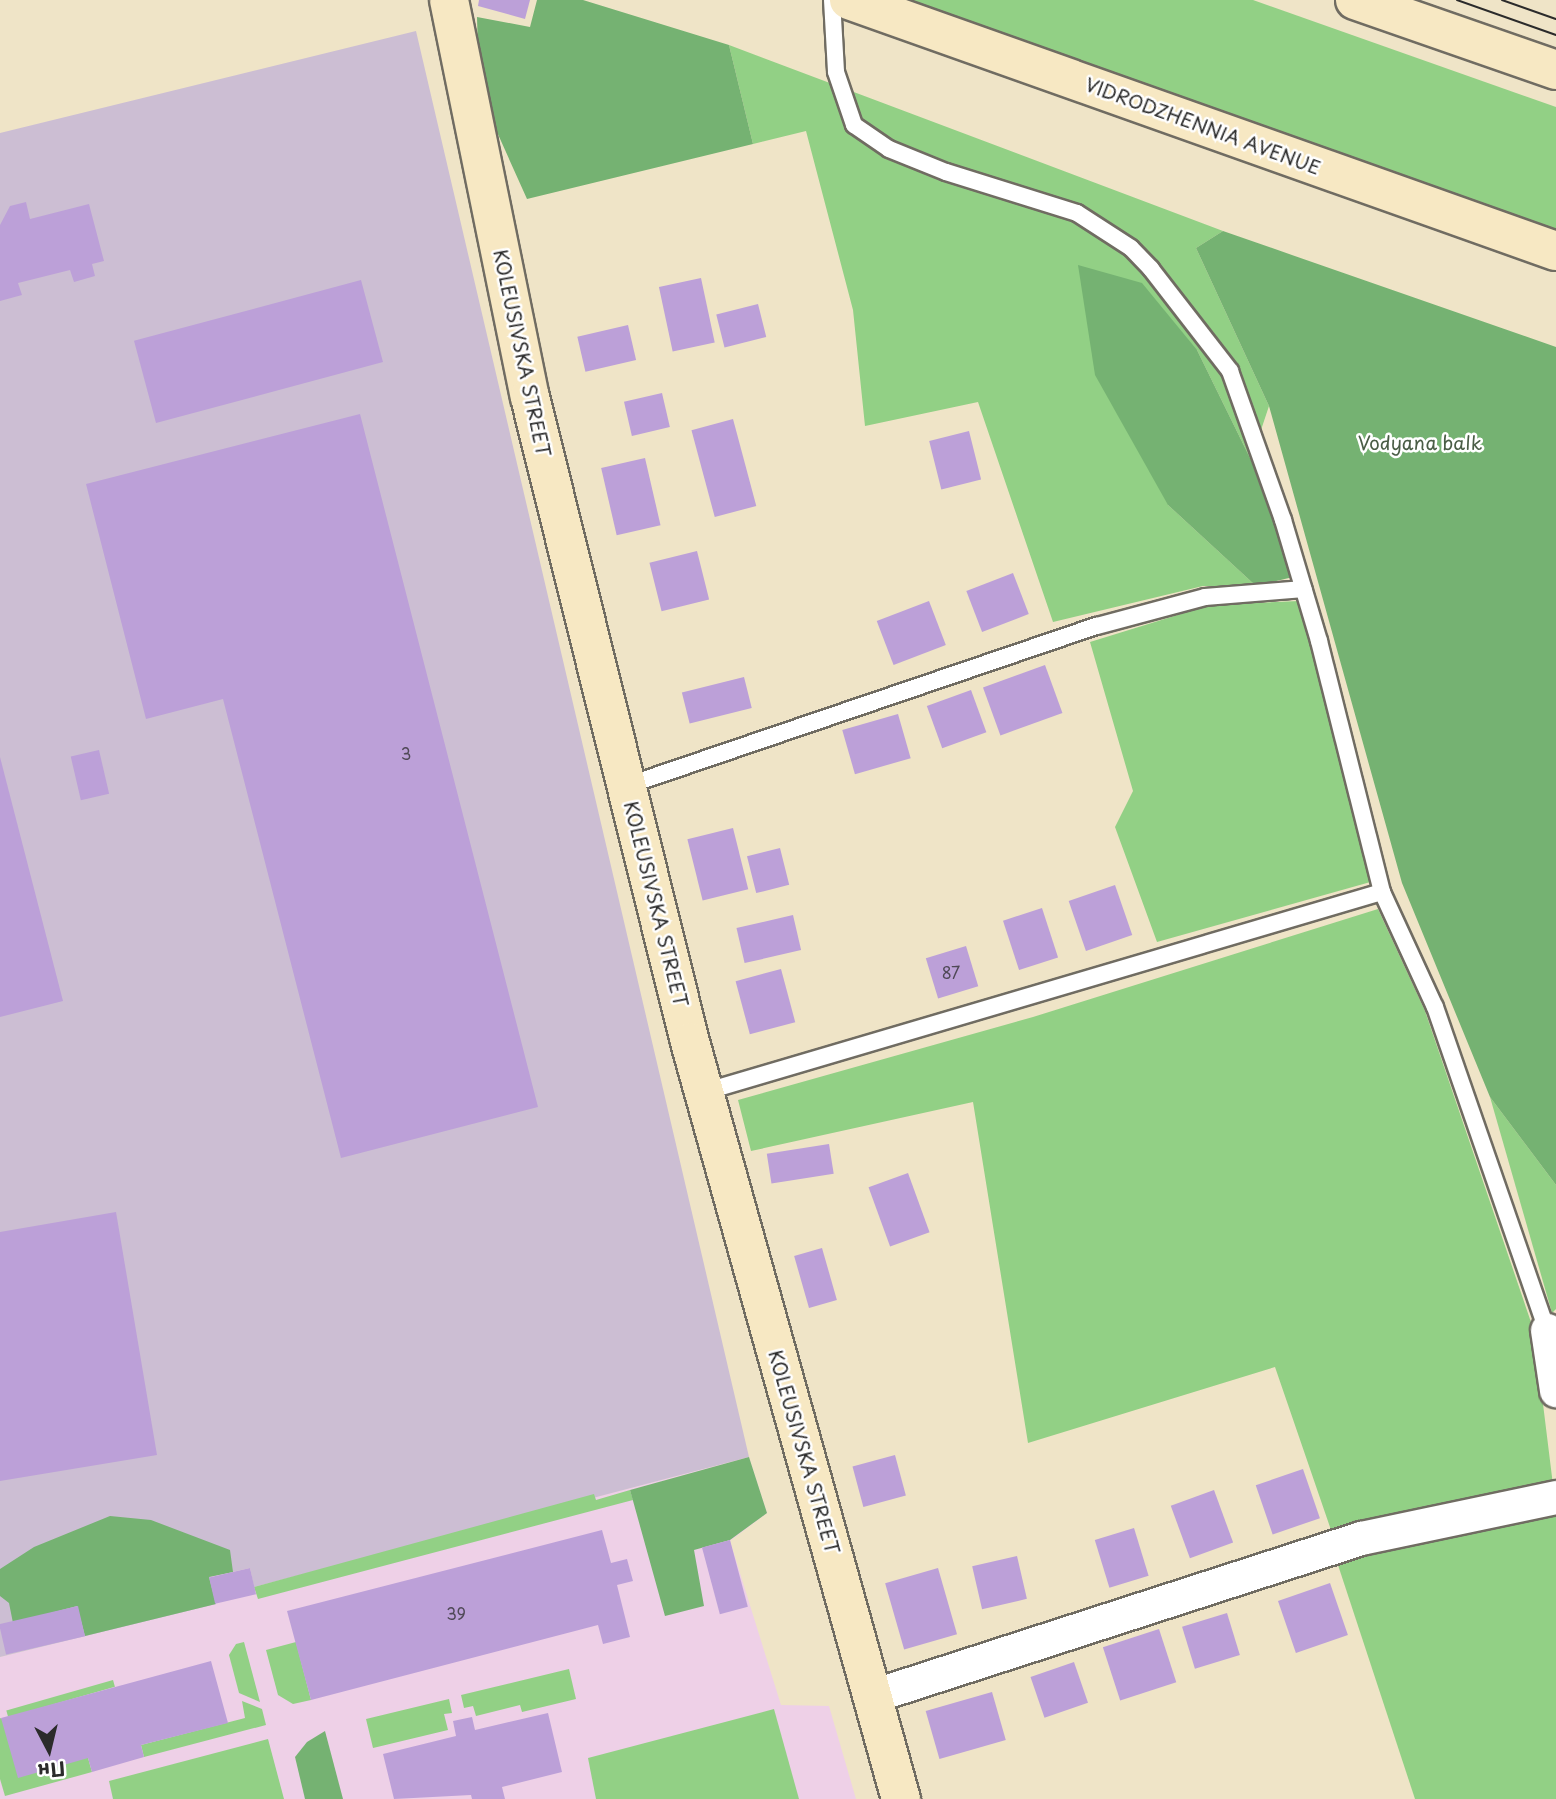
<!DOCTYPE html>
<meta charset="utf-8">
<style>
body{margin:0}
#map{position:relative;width:1556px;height:1799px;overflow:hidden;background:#efe4c7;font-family:"Playpen Sans",sans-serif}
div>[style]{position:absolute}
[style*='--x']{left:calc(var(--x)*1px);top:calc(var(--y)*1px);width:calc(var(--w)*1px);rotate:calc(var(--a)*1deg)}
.built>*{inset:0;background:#eed0e7}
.industrial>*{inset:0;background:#ccbed3}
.green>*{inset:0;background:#92d085;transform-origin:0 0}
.forest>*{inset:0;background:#75b272}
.building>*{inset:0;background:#bca0d8;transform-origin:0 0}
.roads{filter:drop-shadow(2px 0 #706c62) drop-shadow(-2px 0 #706c62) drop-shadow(0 2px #706c62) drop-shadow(0 -2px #706c62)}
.lane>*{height:16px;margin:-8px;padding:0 8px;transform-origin:8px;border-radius:8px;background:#fff}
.street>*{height:33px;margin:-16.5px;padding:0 16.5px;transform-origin:16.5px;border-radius:16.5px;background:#fff}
.secondary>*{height:38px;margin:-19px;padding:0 19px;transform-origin:19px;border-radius:19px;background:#f7e8c3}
.tram>*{height:2px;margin:-1px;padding:0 1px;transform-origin:1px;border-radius:1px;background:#2b2b2b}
span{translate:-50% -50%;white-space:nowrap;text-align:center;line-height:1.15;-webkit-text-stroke:5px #fff;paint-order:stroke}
.number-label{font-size:16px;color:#4f4856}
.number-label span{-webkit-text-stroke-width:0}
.street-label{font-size:19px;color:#2b2b2b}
.park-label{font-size:19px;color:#4a5d46}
.north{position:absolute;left:14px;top:1715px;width:70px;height:70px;-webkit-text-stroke:5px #fff;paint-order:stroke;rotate:173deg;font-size:19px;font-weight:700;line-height:28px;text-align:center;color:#2b2b2b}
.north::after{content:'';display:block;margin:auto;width:24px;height:32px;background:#2b2b2b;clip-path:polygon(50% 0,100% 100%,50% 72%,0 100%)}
</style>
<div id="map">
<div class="built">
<i style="clip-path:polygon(749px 1457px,767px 1513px,730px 1541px,781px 1705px,829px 1706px,856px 1799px,0 1799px,0 1657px,215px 1603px,209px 1577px,250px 1568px,254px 1586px)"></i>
</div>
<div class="industrial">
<i style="clip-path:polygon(416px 31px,749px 1457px,254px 1587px,250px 1568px,210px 1577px,216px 1604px,0 1657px,0 133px)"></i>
</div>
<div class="green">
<i style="clip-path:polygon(890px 0,1253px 0,1556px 107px,1556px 235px)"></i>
<i style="clip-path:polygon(729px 45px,1223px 231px,1196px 248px,1269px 406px,1251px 460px,1197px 350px,1168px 505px,1256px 586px,1203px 586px,1053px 622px,978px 402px,865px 426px,853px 310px,806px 131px,753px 144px)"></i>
<i style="clip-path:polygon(1299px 601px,1374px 881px,1157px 942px,1115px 827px,1133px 791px,1090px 642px,1210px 605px)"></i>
<i style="clip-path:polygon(1378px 909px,1425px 1011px,1534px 1331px,1553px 1485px,1331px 1530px,1275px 1367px,1028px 1443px,973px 1102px,751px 1151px,738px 1100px,1033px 1017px)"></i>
<i style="clip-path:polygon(1490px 1097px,1556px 1185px,1556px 1309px,1552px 1313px)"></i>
<i style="clip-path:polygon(630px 1490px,633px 1500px,258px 1599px,254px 1587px,594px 1494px,596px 1500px)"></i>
<i style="clip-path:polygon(1556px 1512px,1556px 1799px,1415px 1799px,1338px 1565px,1360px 1554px)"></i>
<i style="clip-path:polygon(244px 1642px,260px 1702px,239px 1693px,229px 1655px,236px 1644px)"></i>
<i style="clip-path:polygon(296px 1642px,311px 1700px,293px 1704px,278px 1695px,266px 1650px)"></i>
<i style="clip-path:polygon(569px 1669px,576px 1699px,522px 1712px,520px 1705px,476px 1716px,473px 1706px,464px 1708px,461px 1695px)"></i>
<i style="left:113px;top:1680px;width:7px;height:111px;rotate:74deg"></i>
<i style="clip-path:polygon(449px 1699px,452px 1713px,444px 1714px,448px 1730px,373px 1748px,366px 1719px)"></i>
<i style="clip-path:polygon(242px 1701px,262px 1709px,266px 1725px,144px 1757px,141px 1745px,245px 1718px)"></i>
<i style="clip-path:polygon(774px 1709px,799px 1799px,596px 1799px,588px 1758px)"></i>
<i style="clip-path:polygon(0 1718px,88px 1758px,92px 1772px,5px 1796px,0 1779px)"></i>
<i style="clip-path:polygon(268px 1739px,284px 1799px,113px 1799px,109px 1781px)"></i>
</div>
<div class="forest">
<i style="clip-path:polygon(537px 0,583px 0,729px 45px,753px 144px,527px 199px,479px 92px,477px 17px,530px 27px)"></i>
<i style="clip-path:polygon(1223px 231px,1556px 347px,1556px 1185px,1490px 1097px,1402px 883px,1269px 406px,1196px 248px)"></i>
<i style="clip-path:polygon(1078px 265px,1142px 283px,1197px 350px,1251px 460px,1293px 577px,1256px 586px,1168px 505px,1095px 375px)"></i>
<i style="clip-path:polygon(749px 1457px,767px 1513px,730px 1540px,694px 1550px,704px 1606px,665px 1616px,630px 1490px)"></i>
<i style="clip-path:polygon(110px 1516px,151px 1520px,230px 1550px,233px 1572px,209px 1577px,216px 1604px,85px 1636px,77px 1606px,13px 1623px,9px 1603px,0 1596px,0 1569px,34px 1547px)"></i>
<i style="clip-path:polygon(325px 1731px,343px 1799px,305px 1799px,295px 1757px,307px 1742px)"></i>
</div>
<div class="building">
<i style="clip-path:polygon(479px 0,530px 0,525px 19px,478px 6px)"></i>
<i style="clip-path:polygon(26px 202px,30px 219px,89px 204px,104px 261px,92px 264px,95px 276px,74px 282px,70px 270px,18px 283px,22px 295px,0 301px,0 225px,10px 206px)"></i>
<i style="left:701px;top:278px;width:66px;height:43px;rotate:78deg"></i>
<i style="left:361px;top:280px;width:85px;height:235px;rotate:75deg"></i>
<i style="left:758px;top:304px;width:34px;height:43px;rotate:76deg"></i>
<i style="left:628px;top:325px;width:36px;height:52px;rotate:77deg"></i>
<i style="left:662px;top:393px;width:35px;height:39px;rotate:77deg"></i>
<i style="clip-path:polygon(360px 414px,538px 1107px,341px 1158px,223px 699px,146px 719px,86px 484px)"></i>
<i style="left:733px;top:419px;width:90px;height:43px;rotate:75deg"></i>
<i style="left:969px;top:431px;width:50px;height:41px;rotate:76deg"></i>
<i style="left:645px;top:458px;width:69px;height:45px;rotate:77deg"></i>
<i style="left:697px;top:551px;width:50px;height:49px;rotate:76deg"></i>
<i style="left:1013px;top:573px;width:44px;height:50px;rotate:69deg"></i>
<i style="left:929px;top:601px;width:47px;height:56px;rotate:69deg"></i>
<i style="left:1045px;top:665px;width:51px;height:66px;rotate:70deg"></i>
<i style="left:744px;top:677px;width:32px;height:64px;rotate:76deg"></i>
<i style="left:971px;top:690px;width:45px;height:47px;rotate:70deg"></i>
<i style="left:898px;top:714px;width:46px;height:58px;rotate:74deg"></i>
<i style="left:99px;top:750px;width:45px;height:29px;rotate:77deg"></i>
<i style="clip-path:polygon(0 757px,63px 1001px,0 1017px)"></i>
<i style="left:733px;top:828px;width:63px;height:47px;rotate:76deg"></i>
<i style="left:780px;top:848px;width:38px;height:34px;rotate:76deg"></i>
<i style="left:1115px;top:885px;width:53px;height:49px;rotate:71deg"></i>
<i style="left:1042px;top:908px;width:52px;height:41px;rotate:72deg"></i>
<i style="left:793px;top:915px;width:36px;height:58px;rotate:77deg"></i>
<i style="left:966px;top:946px;width:42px;height:42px;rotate:73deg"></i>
<i style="left:781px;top:969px;width:55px;height:47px;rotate:75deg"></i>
<i style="left:829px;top:1144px;width:30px;height:63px;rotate:81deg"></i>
<i style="left:908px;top:1173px;width:63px;height:42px;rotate:70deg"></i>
<i style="clip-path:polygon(116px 1212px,157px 1455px,0 1481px,0 1232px)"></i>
<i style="left:822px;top:1248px;width:54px;height:29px;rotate:74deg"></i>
<i style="left:895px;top:1455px;width:42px;height:44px;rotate:75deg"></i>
<i style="left:1303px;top:1469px;width:52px;height:50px;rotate:71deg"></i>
<i style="left:1214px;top:1490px;width:56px;height:46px;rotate:70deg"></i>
<i style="left:1134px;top:1528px;width:50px;height:41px;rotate:73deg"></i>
<i style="clip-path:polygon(602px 1530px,611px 1563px,627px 1559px,633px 1581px,617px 1585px,630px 1637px,603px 1644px,598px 1625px,311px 1700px,287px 1611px)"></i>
<i style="left:730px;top:1540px;width:69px;height:29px;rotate:75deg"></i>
<i style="left:1017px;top:1556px;width:44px;height:46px;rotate:77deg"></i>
<i style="left:250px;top:1568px;width:27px;height:42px;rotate:77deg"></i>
<i style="left:938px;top:1568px;width:69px;height:55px;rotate:74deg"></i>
<i style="left:1330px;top:1583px;width:55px;height:55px;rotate:71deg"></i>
<i style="left:78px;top:1606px;width:31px;height:81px;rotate:77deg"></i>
<i style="left:1227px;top:1613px;width:44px;height:47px;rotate:73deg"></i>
<i style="left:1159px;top:1629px;width:56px;height:59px;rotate:72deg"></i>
<i style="clip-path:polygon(211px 1661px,228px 1723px,141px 1745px,144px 1757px,92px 1772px,88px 1758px,18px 1778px,1px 1718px)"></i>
<i style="left:1074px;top:1662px;width:43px;height:46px;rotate:71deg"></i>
<i style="left:992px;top:1692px;width:50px;height:69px;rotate:74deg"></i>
<i style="clip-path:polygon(548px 1713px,562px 1772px,502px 1787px,505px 1799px,472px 1799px,471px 1795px,394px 1799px,383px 1754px,456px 1736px,453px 1721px,472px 1717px,475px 1730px)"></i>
</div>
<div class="roads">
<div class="lane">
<i style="--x:832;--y:0;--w:72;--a:86.8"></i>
<i style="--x:836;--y:72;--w:56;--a:71.2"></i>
<i style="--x:854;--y:125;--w:42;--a:34.4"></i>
<i style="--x:889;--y:149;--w:61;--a:22"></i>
<i style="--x:946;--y:172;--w:137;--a:17.4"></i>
<i style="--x:1077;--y:213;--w:64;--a:32.9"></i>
<i style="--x:1131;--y:248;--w:29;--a:46"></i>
<i style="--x:1151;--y:269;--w:129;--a:52.2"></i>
<i style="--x:1230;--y:371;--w:158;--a:70.4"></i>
<i style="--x:1283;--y:520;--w:126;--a:73.4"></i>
<i style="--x:1319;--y:641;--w:259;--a:75.9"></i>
<i style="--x:1382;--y:892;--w:127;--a:65.3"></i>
<i style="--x:1435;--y:1007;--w:342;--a:70.9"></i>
<i style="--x:626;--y:786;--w:497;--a:-18.8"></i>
<i style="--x:1097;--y:626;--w:112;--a:-15"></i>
<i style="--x:1205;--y:597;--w:99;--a:-4.6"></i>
<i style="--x:704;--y:1092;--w:707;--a:-16.44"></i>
</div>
<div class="street">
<i style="--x:1547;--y:1330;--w:61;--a:81.5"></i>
<i style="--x:872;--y:1696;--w:514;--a:-17.91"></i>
<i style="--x:1361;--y:1538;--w:199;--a:-11.9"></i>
</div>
<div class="secondary">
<i style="--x:449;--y:0;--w:405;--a:78.5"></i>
<i style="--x:530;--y:397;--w:665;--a:76.07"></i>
<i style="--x:690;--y:1042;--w:786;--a:74.43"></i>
<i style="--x:849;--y:0;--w:750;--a:19.55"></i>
<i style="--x:1355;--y:0;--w:213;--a:19.2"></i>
</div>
</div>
<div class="tram">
<i style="--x:1457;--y:0;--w:105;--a:19.5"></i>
<i style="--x:1502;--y:0;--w:57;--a:19.4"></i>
</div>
<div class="number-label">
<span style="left:406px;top:753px">3</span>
<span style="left:951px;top:972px">87</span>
<span style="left:456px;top:1613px">39</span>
</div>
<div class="street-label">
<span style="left:1203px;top:126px;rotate:20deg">VIDRODZHENNIA AVENUE</span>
<span style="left:522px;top:353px;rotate:78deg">KOLEUSIVSKA STREET</span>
<span style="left:656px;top:904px;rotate:76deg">KOLEUSIVSKA STREET</span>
<span style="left:804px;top:1452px;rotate:74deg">KOLEUSIVSKA STREET</span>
</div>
<div class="park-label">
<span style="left:1420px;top:443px">Vodyana balk</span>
</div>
<div class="north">Пн</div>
</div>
